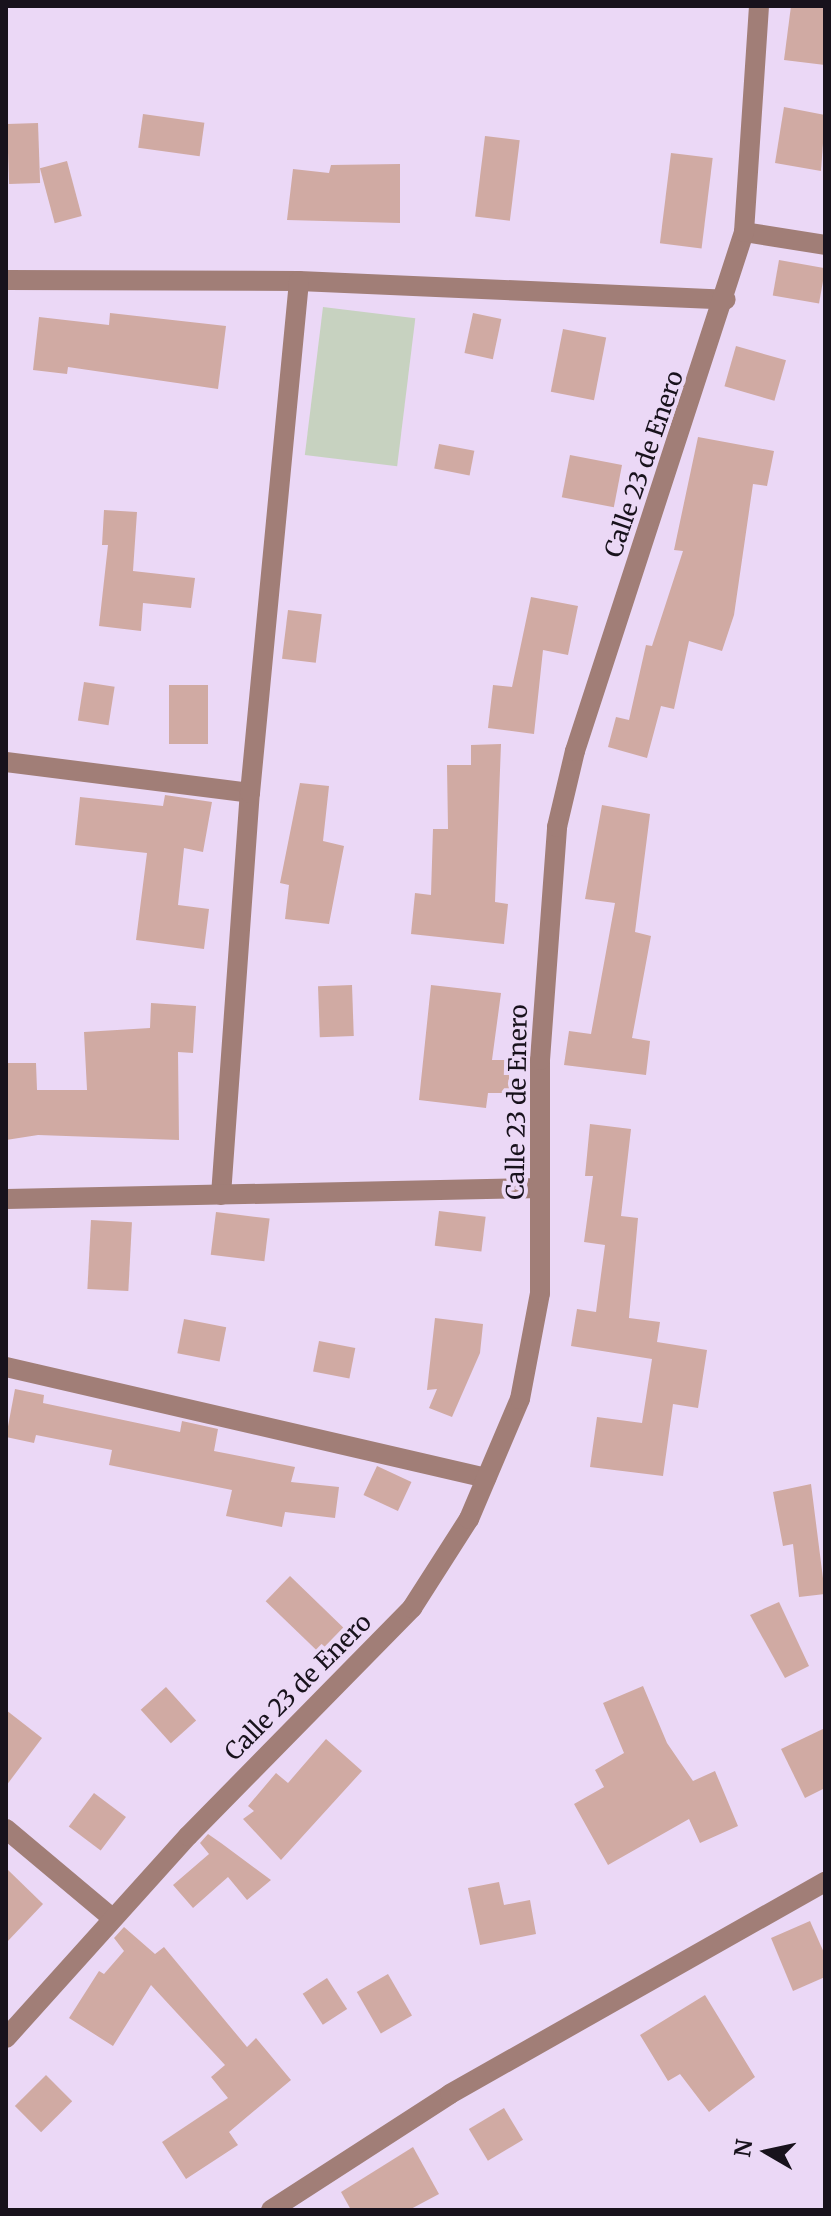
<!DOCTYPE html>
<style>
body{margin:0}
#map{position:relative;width:831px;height:2216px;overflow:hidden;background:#ebd8f6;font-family:Merriweather,serif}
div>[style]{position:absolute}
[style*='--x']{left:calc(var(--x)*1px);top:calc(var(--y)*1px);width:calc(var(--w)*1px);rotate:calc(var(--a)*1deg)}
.green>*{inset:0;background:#c7d2c0;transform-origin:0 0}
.building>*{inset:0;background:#d0aaa3;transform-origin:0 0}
.minor>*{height:20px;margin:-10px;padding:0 10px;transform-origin:10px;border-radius:10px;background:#a17e77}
span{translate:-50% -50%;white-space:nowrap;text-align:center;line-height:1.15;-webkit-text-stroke:8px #ebd8f6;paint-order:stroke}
.street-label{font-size:24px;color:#18121c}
.frame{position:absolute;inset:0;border:8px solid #18121c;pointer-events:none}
.north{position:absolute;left:727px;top:2112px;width:80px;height:80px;-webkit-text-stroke:6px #ebd8f6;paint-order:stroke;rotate:279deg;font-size:22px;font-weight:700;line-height:32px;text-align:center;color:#18121c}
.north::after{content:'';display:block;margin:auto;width:28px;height:36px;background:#18121c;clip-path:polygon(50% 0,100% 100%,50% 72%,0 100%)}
</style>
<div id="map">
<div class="green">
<i style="left:323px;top:307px;width:93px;height:149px;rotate:7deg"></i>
</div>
<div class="building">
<i style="clip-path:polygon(791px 6px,825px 8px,825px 65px,784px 60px)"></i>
<i style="clip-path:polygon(784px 107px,825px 115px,821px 171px,775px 163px)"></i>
<i style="left:143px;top:114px;width:62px;height:34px;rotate:8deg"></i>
<i style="left:38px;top:123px;width:60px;height:31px;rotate:88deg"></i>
<i style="left:485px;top:136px;width:35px;height:81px;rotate:7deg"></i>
<i style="left:671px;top:153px;width:42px;height:91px;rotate:7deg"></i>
<i style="left:67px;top:161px;width:57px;height:28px;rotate:75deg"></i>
<i style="clip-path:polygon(400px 164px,400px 223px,287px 220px,293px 169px,329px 173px,331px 165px)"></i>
<i style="left:779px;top:260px;width:47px;height:36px;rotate:10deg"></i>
<i style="clip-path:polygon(110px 313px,226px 326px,218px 389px,68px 367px,67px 374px,33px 370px,39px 317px,109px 325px)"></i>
<i style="left:473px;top:313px;width:29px;height:41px;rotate:12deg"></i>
<i style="left:563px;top:329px;width:44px;height:64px;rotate:11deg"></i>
<i style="left:736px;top:346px;width:52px;height:42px;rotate:16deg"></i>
<i style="clip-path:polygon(698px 437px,774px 451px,767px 486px,753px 484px,734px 615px,722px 651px,689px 641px,674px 709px,661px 706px,647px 758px,608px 747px,616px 717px,629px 720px,646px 645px,652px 646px,683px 551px,674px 550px)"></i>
<i style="left:439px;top:444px;width:36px;height:25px;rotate:11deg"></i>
<i style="left:570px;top:455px;width:53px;height:43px;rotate:11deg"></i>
<i style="clip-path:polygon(104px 510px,137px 512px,133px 571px,195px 578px,191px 608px,143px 603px,141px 631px,99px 626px,108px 545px,102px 545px)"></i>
<i style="clip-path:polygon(531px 597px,578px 606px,568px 655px,543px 650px,534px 734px,488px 728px,493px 685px,512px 687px)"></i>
<i style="left:288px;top:610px;width:34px;height:49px;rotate:7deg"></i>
<i style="left:84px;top:682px;width:31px;height:39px;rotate:9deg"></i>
<i style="left:208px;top:685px;width:59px;height:39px;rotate:90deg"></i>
<i style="clip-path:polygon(501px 744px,495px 902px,508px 904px,504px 944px,411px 934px,415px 893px,431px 895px,433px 829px,448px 829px,447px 765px,471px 765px,471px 745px)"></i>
<i style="clip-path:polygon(300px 783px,329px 786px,323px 841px,344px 846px,329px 924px,285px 919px,289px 885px,280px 883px)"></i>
<i style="clip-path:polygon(165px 795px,212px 802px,203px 852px,184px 848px,178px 905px,209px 909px,204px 949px,136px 940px,147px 853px,75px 845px,80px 797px,163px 806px)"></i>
<i style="clip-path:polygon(602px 805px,650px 814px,635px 932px,651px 936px,632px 1038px,650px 1041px,646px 1075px,564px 1065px,569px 1031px,591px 1034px,615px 903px,585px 899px)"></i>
<i style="left:352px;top:985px;width:51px;height:34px;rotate:88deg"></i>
<i style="clip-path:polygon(431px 985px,501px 993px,492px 1060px,509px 1060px,509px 1093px,488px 1093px,486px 1108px,419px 1100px)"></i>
<i style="clip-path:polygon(151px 1003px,196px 1006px,193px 1053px,178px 1052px,179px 1140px,38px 1135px,6px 1140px,6px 1063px,36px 1063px,37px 1090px,87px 1090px,84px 1032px,150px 1028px)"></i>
<i style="clip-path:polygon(590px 1124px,631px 1129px,621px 1216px,638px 1218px,629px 1318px,660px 1322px,657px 1342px,707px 1350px,698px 1408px,673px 1404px,663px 1476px,590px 1467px,597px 1417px,642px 1423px,652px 1359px,571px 1346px,577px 1309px,596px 1312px,605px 1245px,584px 1242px,593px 1176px,585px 1176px)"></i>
<i style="left:439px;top:1211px;width:47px;height:35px;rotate:7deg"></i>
<i style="left:216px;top:1212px;width:54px;height:43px;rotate:7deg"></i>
<i style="left:91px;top:1220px;width:41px;height:69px;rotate:3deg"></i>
<i style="clip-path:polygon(435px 1318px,483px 1324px,480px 1353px,452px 1417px,429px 1408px,437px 1389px,427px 1390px)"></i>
<i style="left:184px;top:1319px;width:43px;height:35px;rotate:11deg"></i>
<i style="left:319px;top:1341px;width:37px;height:31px;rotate:11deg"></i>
<i style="clip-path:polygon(15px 1389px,44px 1395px,43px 1403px,180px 1432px,182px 1421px,218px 1429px,214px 1451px,295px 1467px,291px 1482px,339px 1487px,335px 1518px,285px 1512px,282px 1527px,226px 1516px,232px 1490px,109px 1465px,112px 1450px,36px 1435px,34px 1443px,6px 1437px)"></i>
<i style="left:377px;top:1466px;width:38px;height:32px;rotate:25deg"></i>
<i style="clip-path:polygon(811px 1484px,825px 1594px,799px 1597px,793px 1544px,783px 1546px,773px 1492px)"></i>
<i style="left:290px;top:1576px;width:74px;height:35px;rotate:44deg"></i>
<i style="clip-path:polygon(779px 1602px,809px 1666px,785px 1678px,750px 1615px)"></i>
<i style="clip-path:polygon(643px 1686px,667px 1743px,693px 1781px,715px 1771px,738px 1826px,700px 1843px,689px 1819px,608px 1865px,574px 1804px,604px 1787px,595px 1770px,624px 1753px,603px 1703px)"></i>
<i style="left:166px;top:1687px;width:45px;height:34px;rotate:48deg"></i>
<i style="clip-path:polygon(6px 1710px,42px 1738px,6px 1786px)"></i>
<i style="clip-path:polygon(825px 1728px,825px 1788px,805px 1798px,781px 1749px)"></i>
<i style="clip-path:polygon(326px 1739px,362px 1771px,281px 1860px,243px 1819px,254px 1811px,248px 1806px,276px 1773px,288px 1783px)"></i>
<i style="left:94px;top:1793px;width:40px;height:42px;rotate:37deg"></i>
<i style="clip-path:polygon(208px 1834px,221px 1843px,271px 1880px,247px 1900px,228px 1877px,193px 1908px,173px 1885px,209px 1854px,200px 1843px)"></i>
<i style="clip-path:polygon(6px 1868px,43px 1904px,6px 1943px)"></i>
<i style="clip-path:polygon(499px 1882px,504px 1905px,530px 1900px,536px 1934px,480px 1945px,468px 1888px)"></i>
<i style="clip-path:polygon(810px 1921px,825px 1955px,825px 1977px,793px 1991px,771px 1938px)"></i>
<i style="clip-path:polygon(124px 1927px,155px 1954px,164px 1947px,247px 2047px,256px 2038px,291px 2080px,229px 2132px,238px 2145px,186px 2179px,162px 2142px,228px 2098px,211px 2077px,225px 2065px,151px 1985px,113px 2046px,69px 2018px,99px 1971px,104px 1974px,124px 1951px,114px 1938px)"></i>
<i style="left:388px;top:1974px;width:48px;height:36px;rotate:60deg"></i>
<i style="left:327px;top:1978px;width:37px;height:29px;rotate:57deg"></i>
<i style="clip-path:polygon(705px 1995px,755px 2077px,709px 2112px,680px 2074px,668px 2081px,640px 2035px)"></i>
<i style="left:46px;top:2075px;width:37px;height:44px;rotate:45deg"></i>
<i style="left:504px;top:2108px;width:37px;height:41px;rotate:59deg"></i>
<i style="clip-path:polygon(413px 2147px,439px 2194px,409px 2210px,351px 2210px,341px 2192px)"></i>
</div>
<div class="minor">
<i style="--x:744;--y:232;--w:82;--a:9.1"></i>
<i style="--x:6;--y:280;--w:293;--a:0.2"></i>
<i style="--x:299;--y:281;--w:427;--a:2.5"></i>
<i style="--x:6;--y:762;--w:246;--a:7.2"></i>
<i style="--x:221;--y:1195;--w:403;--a:-85.9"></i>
<i style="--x:250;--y:793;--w:514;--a:-84.53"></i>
<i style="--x:6;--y:1199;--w:534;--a:-1.18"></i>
<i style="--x:6;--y:1367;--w:493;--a:13"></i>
<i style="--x:6;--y:1829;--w:138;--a:40"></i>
<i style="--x:6;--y:2038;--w:272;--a:-48"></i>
<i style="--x:188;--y:1836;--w:320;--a:-45.5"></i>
<i style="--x:412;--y:1608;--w:106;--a:-57.4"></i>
<i style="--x:469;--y:1519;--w:130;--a:-67"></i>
<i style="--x:520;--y:1399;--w:108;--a:-79.3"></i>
<i style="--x:540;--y:1293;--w:233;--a:-90"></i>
<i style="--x:540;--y:1060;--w:234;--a:-85.8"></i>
<i style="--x:557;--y:827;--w:78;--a:-76.7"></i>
<i style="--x:575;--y:751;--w:546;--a:-71.96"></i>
<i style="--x:744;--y:232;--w:226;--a:-86.2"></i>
<i style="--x:271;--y:2210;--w:213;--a:-32.9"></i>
<i style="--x:450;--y:2094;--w:431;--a:-29.5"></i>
</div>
<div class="street-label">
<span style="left:644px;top:464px;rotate:-71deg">Calle 23 de Enero</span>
<span style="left:517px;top:1102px;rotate:-89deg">Calle 23 de Enero</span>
<span style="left:298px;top:1687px;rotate:-45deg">Calle 23 de Enero</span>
</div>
<div class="frame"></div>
<div class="north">N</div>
</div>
